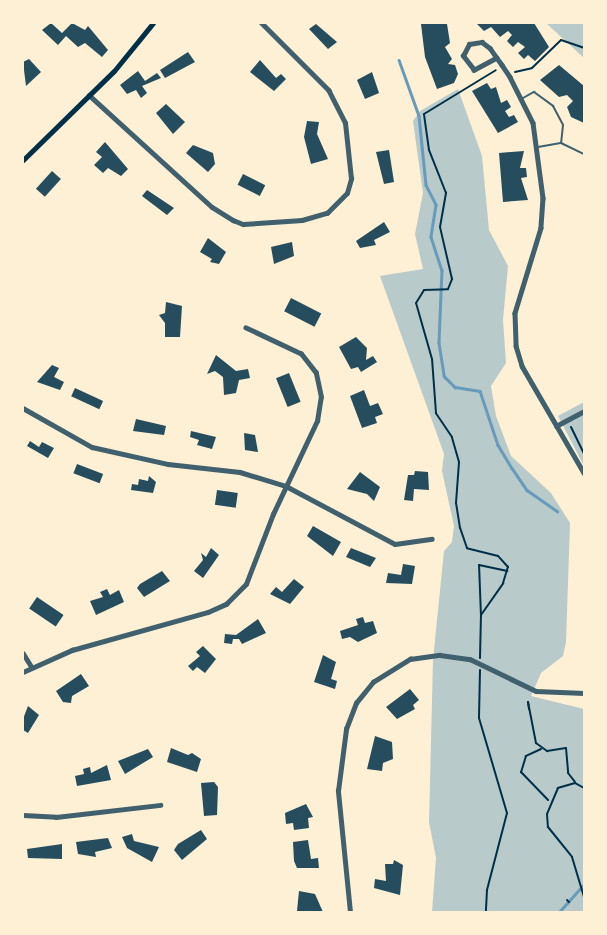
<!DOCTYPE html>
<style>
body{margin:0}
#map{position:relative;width:607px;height:935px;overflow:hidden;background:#fdf0d5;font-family:"Space Grotesk",sans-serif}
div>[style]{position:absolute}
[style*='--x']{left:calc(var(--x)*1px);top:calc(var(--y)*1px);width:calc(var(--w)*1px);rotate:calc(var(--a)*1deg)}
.green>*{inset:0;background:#b9caca}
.stream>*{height:2.5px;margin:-1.25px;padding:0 1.25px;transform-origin:1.25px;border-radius:1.25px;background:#669bbc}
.building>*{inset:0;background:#264d5e;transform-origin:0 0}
.path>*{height:2px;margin:-1px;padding:0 1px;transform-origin:1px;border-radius:1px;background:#003049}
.service>*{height:2px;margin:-1px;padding:0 1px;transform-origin:1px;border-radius:1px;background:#3f606c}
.minor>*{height:4.5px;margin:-2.25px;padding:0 2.25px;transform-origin:2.25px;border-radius:2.25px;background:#3f606c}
.secondary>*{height:5px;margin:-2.5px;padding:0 2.5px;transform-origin:2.5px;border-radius:2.5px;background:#003049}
span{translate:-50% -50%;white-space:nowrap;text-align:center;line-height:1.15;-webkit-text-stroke:5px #fdf0d5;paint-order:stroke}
.frame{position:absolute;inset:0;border:24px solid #fdf0d5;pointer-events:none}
</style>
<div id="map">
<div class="green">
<i style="clip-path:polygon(546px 23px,584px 23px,584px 58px)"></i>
<i style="clip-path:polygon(458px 89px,482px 156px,489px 230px,508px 266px,503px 320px,506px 363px,491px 386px,496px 416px,511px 456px,551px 493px,570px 523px,566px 642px,563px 656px,541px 673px,531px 696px,584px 709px,584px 912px,432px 912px,436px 858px,429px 822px,433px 660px,444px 551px,452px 542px,454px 526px,442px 471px,444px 454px,380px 276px,423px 269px,415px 234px,423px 193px,413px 121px,420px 111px)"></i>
<i style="clip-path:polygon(584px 402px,584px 466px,558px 416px)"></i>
</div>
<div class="stream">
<i style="--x:399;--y:60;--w:59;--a:70.3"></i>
<i style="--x:419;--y:116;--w:69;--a:84.2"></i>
<i style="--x:426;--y:185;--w:22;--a:63"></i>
<i style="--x:436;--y:205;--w:32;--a:99"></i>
<i style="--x:431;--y:237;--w:35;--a:72"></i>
<i style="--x:442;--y:270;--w:73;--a:92.4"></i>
<i style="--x:439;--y:343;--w:33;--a:81"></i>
<i style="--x:444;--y:376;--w:16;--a:45"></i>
<i style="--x:455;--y:387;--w:25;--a:9"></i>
<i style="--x:480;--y:391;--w:57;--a:71.6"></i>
<i style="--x:498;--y:445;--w:27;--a:59"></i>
<i style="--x:512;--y:468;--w:27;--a:56"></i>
<i style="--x:527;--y:490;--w:37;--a:35"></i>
<i style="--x:559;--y:912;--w:38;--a:-48"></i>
</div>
<div class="building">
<i style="clip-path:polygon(51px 23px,62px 33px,72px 23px,85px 30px,88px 26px,108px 50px,102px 57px,85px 43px,78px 47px,66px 36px,58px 45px,42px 30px)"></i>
<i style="clip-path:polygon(476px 23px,534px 23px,549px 47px,535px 61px,528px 55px,524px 59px,518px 53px,525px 47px,518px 42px,513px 47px,507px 41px,512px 35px,508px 31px,500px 37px,491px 27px,484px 31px)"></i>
<i style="clip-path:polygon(316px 24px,337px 42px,328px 49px,309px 29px)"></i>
<i style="clip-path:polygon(421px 24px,447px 24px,450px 43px,445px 47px,452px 59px,448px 64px,455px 65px,458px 74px,454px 83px,437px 89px,425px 57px)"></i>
<i style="clip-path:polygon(188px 52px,195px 62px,165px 78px,160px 70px)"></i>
<i style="clip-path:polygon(29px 59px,41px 72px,26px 86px,23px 62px)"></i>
<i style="clip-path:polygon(260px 60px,276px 78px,281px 74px,286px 79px,274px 91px,250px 72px)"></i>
<i style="clip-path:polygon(559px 65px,584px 86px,584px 123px,571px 117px,567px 107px,573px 101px,567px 95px,559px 97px,540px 80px)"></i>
<i style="clip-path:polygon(138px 71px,145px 81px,157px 73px,161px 78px,142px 86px,147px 93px,141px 98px,136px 90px,127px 94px,120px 85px)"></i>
<i style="clip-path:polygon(372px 72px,379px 93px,365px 99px,357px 80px)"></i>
<i style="clip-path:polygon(487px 83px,491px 89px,496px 87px,501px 103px,507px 100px,511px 107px,505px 111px,509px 117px,514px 115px,518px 122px,498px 133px,472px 91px)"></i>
<i style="clip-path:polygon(166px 104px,185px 122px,173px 134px,156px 113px)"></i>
<i style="clip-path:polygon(307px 121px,319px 122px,317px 134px,328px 159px,311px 164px,304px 137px)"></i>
<i style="clip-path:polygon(105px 142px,128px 169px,121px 176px,108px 168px,103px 173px,94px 165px,102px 157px,96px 152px)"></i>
<i style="clip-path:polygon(193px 145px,213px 153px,215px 164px,208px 172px,186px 153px)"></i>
<i style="clip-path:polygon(389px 150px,394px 182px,384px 184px,376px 152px)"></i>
<i style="clip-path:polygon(524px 151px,520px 168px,526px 168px,527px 177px,521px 178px,528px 200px,503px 202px,499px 153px)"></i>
<i style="left:52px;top:171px;width:12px;height:24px;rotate:42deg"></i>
<i style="left:243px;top:174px;width:25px;height:12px;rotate:27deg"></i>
<i style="clip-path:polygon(147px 190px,174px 208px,167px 215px,142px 196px)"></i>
<i style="clip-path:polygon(384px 222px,390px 232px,374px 240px,376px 245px,360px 248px,356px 241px)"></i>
<i style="clip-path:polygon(208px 238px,226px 252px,219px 264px,210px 262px,212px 259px,200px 252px)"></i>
<i style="clip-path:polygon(292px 242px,294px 256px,274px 264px,271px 247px)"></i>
<i style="left:291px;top:298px;width:34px;height:15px;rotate:27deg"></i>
<i style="clip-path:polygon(166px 302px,182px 306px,180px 337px,165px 337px,165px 323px,159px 315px,165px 313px)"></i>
<i style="clip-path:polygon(356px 337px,367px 348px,366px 360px,373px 356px,377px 362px,361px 372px,358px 367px,351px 369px,339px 347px)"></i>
<i style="clip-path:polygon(216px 355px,236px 371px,248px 369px,250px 378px,239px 380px,236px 393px,224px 395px,223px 377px,215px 371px,207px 374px)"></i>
<i style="clip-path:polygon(52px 365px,59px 368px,54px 377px,64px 382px,60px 390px,37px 382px)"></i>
<i style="left:289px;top:373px;width:31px;height:14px;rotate:68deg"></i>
<i style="left:75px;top:388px;width:31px;height:9px;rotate:25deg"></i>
<i style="clip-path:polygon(364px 390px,370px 406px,378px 403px,383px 414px,375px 417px,377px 423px,362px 428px,350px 396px)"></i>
<i style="clip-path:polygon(136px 419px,166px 426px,164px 435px,133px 431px)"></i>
<i style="clip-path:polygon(191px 431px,216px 437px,212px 449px,197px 445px,199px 440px,190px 437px)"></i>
<i style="clip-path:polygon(244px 433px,255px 435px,258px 452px,245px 450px)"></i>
<i style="clip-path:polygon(30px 441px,39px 447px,42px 442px,54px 448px,48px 458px,27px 446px)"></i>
<i style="left:77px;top:464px;width:28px;height:10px;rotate:21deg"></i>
<i style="clip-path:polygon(415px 471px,428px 472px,429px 490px,414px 489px,413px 501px,404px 500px,408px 475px,414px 475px)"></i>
<i style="clip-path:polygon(360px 472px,380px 487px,374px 501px,367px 494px,347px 489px)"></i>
<i style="clip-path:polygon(149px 476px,156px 482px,153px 493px,131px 490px,132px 484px,138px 485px,139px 479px,148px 481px)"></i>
<i style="left:217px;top:490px;width:21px;height:15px;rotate:8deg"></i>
<i style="clip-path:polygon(313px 526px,341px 542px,333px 556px,307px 536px)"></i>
<i style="clip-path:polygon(211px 548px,219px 555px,203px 578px,194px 571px,203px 560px,201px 553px,206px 557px)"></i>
<i style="clip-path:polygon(351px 548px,376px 558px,370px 567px,346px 557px)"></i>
<i style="clip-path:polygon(403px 564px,415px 566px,412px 584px,386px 583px,388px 573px,401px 575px)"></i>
<i style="clip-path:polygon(162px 571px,170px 581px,144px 597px,137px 588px,140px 584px)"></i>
<i style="clip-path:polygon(294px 579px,304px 587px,290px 604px,270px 594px,276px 587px,282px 592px)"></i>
<i style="clip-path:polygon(107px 589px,110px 595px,119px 590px,124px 602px,96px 615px,90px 601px,103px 597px,100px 592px)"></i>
<i style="left:37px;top:597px;width:32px;height:14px;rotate:34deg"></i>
<i style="clip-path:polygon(363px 617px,365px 623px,373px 621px,377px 633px,358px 642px,350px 637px,342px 639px,340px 631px,358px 625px,356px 619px)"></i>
<i style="clip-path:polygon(258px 619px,266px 633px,242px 644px,239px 639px,233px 639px,232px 644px,224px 643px,225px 634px,236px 635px)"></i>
<i style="clip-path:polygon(203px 646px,216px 659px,205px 673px,197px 667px,193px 671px,188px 666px,200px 656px,196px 652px)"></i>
<i style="clip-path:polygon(323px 655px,336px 662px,331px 679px,337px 681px,335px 689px,314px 682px)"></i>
<i style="clip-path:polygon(81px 674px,89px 686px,72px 696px,71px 703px,63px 702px,56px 691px)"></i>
<i style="clip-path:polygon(410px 689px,419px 700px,413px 705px,415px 709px,397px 719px,386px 707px)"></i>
<i style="clip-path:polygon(28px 706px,39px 715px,28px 733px,23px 730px,23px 719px)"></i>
<i style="clip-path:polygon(375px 736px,392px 742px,393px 759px,383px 763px,382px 771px,367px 769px)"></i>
<i style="clip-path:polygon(171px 748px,188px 755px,192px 753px,201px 759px,197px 772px,167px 762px)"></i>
<i style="clip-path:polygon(148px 749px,153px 757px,125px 774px,118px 761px)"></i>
<i style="clip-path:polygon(107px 765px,111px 780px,77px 786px,75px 776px,84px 774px,83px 769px,90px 767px,91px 773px)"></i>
<i style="clip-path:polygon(214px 782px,218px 787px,217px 815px,204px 816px,201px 783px)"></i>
<i style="clip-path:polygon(306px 804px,313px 817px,308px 818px,309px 828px,294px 830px,293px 823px,286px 824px,285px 813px)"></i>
<i style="clip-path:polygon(201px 830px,207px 839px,182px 860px,174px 850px,178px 844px)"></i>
<i style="clip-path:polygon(132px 834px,134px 841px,159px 847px,152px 862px,127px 848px,122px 837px)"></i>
<i style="clip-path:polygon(108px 838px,112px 848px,95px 852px,96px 857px,78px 854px,76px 842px)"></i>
<i style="clip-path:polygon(308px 840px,311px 859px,318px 858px,319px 868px,297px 868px,294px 861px,293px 842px)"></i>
<i style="clip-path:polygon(62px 844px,62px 859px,28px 858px,27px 849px)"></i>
<i style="clip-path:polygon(394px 860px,403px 865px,400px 895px,374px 888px,375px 879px,386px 881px,385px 864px,393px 864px)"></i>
<i style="clip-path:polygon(299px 891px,315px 894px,323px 912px,297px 911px)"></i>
</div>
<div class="path">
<i style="--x:515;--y:72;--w:17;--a:-13"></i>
<i style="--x:532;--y:68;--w:40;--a:-44"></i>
<i style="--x:561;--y:40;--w:24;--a:19"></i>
<i style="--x:571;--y:427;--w:30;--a:64"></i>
<i style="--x:481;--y:616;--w:51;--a:-92.2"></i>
<i style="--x:479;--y:565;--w:29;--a:12"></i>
<i style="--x:480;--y:658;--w:43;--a:-88.7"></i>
<i style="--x:481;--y:615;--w:39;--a:-55"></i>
<i style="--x:503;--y:583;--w:17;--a:-73"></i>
<i style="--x:508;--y:567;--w:15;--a:-132"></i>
<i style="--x:498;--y:556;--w:32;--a:-166"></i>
<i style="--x:467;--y:548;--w:21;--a:-109"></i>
<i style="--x:460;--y:528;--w:25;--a:-99"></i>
<i style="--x:456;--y:503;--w:41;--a:-85.8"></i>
<i style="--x:459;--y:462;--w:26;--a:-106"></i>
<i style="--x:452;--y:437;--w:29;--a:-124"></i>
<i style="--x:436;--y:413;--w:54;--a:-94.2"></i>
<i style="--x:432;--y:359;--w:58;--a:-105.9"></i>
<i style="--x:416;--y:303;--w:15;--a:-58"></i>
<i style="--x:424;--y:290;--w:24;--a:-2"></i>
<i style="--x:448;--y:289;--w:11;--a:-68"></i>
<i style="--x:452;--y:279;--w:53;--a:-103"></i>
<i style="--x:440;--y:227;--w:35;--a:-80"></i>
<i style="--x:446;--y:193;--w:46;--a:-111.6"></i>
<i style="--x:429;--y:150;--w:36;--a:-98"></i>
<i style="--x:424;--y:114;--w:84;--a:-31.4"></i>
<i style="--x:480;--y:670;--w:48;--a:91.2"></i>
<i style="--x:479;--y:718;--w:99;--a:73.6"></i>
<i style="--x:507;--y:813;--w:80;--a:104.6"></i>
<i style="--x:487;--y:890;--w:22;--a:93"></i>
<i style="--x:529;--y:709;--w:7;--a:-98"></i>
<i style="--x:528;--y:702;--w:42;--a:79"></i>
<i style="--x:536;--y:743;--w:14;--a:36"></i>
<i style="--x:547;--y:751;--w:19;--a:-9"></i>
<i style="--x:566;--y:748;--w:25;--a:85"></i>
<i style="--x:568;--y:773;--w:11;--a:52"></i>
<i style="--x:541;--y:749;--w:17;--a:155"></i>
<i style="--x:526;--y:756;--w:17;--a:107"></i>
<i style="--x:521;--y:772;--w:39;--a:46"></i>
<i style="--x:584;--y:788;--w:10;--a:-151"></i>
<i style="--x:575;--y:783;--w:18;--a:164"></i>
<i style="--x:558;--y:788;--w:28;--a:113"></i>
<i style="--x:547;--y:814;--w:13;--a:86"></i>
<i style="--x:548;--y:827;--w:38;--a:51"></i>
<i style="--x:572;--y:857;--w:42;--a:73.3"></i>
<i style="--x:567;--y:900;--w:3;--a:45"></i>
</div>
<div class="service">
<i style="--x:523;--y:98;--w:13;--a:-29"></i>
<i style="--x:534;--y:92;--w:24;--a:36"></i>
<i style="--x:553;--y:106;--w:21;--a:62"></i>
<i style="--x:563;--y:125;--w:18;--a:96"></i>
<i style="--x:538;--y:147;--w:23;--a:-10"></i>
<i style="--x:561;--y:143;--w:25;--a:26"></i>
</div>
<div class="minor">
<i style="--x:497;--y:58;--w:26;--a:152"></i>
<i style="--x:474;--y:70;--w:18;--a:-128"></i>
<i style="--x:463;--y:56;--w:13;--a:-63"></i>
<i style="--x:469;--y:44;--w:13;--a:-9"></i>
<i style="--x:482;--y:42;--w:10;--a:37"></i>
<i style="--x:490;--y:48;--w:12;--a:55"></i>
<i style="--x:497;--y:58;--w:9;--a:54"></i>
<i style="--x:502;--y:65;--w:14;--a:56"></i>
<i style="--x:510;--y:77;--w:51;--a:63.4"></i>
<i style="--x:533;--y:123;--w:76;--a:82.4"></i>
<i style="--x:543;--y:198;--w:30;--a:94"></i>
<i style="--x:541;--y:228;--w:89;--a:107"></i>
<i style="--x:515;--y:313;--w:33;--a:88"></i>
<i style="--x:516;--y:346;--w:21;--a:73"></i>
<i style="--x:522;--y:366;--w:124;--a:59.9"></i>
<i style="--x:89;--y:95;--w:166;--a:42.3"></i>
<i style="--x:212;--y:207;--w:25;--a:32"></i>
<i style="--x:233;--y:220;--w:11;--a:22"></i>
<i style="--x:243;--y:224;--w:59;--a:-3.9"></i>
<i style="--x:302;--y:220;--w:26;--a:-16"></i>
<i style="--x:327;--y:213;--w:28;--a:-45"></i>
<i style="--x:347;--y:193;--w:15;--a:-74"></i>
<i style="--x:351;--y:179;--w:56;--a:-96.1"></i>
<i style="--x:345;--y:123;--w:36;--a:-117"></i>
<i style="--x:329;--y:91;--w:96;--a:-135"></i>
<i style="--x:23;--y:408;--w:79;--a:29.5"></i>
<i style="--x:92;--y:447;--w:78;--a:12.6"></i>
<i style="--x:168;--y:464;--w:72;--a:6.3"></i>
<i style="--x:240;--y:472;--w:48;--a:16.9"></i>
<i style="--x:286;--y:486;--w:123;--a:28"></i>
<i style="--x:395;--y:544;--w:37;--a:-8"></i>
<i style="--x:556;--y:426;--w:32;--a:-28"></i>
<i style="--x:23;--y:653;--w:15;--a:58"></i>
<i style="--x:23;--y:672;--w:54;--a:-24.2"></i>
<i style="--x:72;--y:650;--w:141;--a:-15.6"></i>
<i style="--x:208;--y:612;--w:20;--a:-24"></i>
<i style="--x:226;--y:604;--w:28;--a:-45"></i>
<i style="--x:246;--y:584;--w:75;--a:-68.9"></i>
<i style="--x:273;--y:514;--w:103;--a:-64.7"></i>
<i style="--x:317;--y:421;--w:24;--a:-81"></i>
<i style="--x:321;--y:397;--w:25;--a:-102"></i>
<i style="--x:316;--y:373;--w:24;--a:-128"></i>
<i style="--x:301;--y:354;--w:61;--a:-154.7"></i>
<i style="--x:23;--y:815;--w:33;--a:3"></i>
<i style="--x:56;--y:817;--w:105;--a:-6.6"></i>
<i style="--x:350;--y:912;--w:122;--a:-95.7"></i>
<i style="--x:338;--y:791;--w:63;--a:-82.6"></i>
<i style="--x:346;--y:729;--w:28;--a:-69"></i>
<i style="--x:356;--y:703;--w:27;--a:-51"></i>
<i style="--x:373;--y:682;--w:44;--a:-31.9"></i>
<i style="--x:410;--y:659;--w:30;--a:-8"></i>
<i style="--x:440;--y:655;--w:30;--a:8"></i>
<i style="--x:470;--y:659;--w:73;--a:25.9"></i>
<i style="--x:536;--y:691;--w:48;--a:2.4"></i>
</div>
<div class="secondary">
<i style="--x:23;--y:160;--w:127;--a:-44.4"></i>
<i style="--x:114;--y:71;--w:62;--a:-50.9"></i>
</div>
<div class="frame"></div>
</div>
